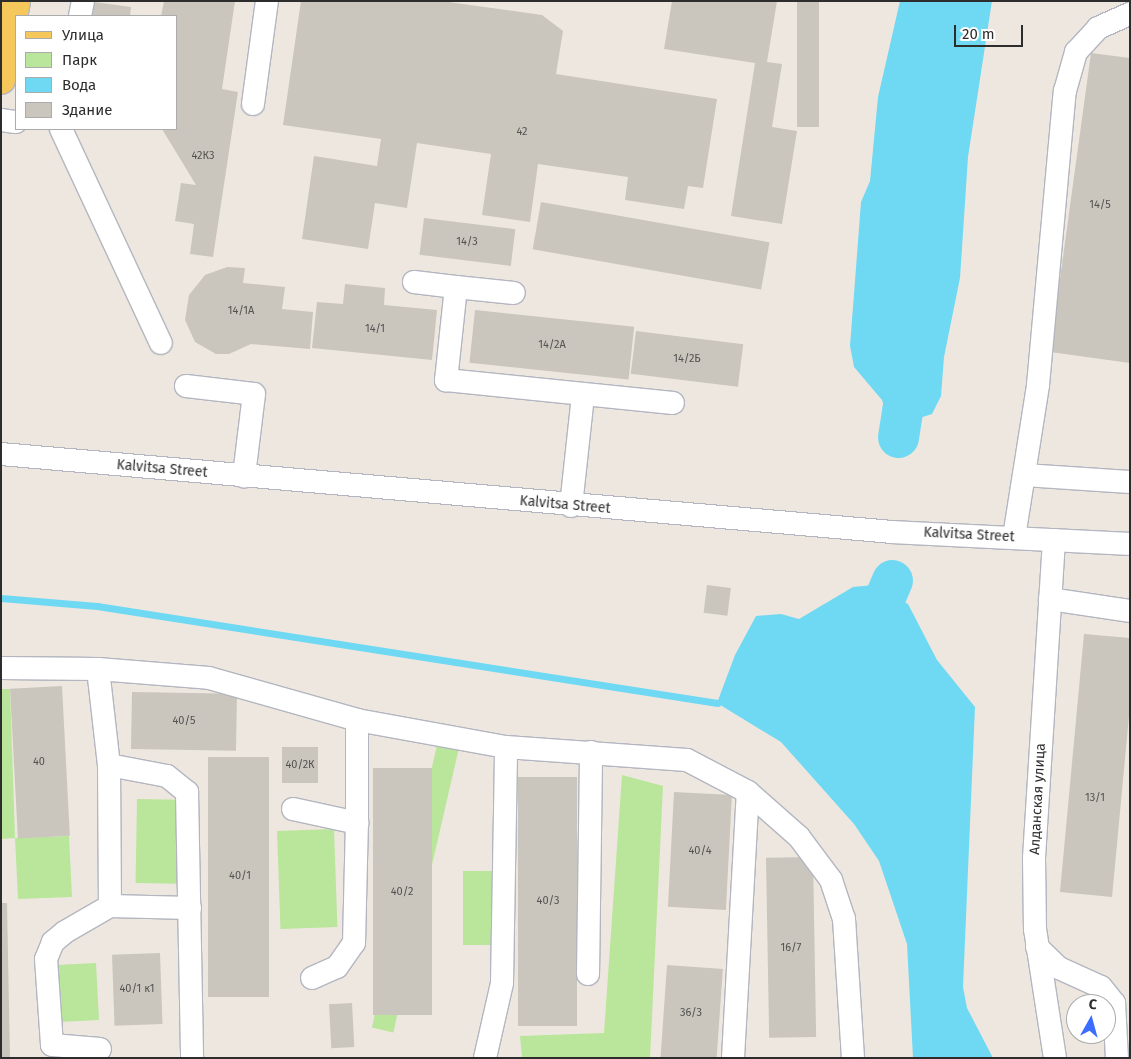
<!DOCTYPE html>
<meta charset="utf-8">
<style>
body{margin:0}
#map{position:relative;width:1131px;height:1059px;overflow:hidden;background:#eee7df;font-family:"Fira Sans",sans-serif}
div>[style]{position:absolute}
[style*='--x']{left:calc(var(--x)*1px);top:calc(var(--y)*1px);width:calc(var(--w)*1px);rotate:calc(var(--a)*1deg)}
.green>*{inset:0;background:#b9e69a;transform-origin:0 0}
.water>*{inset:0;background:#6fd9f3}
.stream>*{height:7px;margin:-3.5px;padding:0 3.5px;transform-origin:3.5px;border-radius:3.5px;background:#6fd9f3}
.river>*{height:41px;margin:-20.5px;padding:0 20.5px;transform-origin:20.5px;border-radius:20.5px;background:#6fd9f3}
.building>*{inset:0;background:#cac5bd;transform-origin:0 0}
.roads{filter:drop-shadow(1px 0 #b3b6c0) drop-shadow(-1px 0 #b3b6c0) drop-shadow(0 1px #b3b6c0) drop-shadow(0 -1px #b3b6c0)}
.minor>*{height:22px;margin:-11px;padding:0 11px;transform-origin:11px;border-radius:11px;background:#fff}
.major>*{height:28px;margin:-14px;padding:0 14px;transform-origin:14px;border-radius:14px;background:#f6c85c}
span{translate:-50% -50%;white-space:nowrap;text-align:center;line-height:1.15;-webkit-text-stroke:4px #fff;paint-order:stroke}
.number-label{font-size:11px;color:#545351}
.number-label span{-webkit-text-stroke-width:0}
.street-label{font-size:14px;color:#2d2d2d}
.frame{position:absolute;inset:0;border:2px solid #2d2d2d;pointer-events:none}
.legend{position:absolute;left:15px;top:15px;width:162px;height:115px;box-sizing:border-box;background:#fff;border:1px solid #ababab;margin:0;padding:6px 9px;list-style:none;font-size:15px;color:#2d2d2d}
.legend li{display:flex;align-items:center;gap:10px;height:25px}
.legend b{width:25px;border:1px solid #ababab}
.north{position:absolute;left:1066px;top:994px;width:50px;height:50px;box-sizing:border-box;background:#fff;border:1px solid #ababab;border-radius:50%;rotate:7deg;font-size:14px;font-weight:700;line-height:20px;text-align:center;color:#2d2d2d}
.north::after{content:'';display:block;margin:auto;width:18px;height:22px;background:#3b6dff;clip-path:polygon(50% 0,100% 100%,50% 72%,0 100%)}
.scale{position:absolute;left:954px;top:25px;width:69px;height:22px;box-sizing:border-box;border:2px solid #2d2d2d;border-top:0;padding-left:6px;font-size:15px;line-height:18px;white-space:nowrap;color:#2d2d2d;-webkit-text-stroke:4px #fff;paint-order:stroke}
</style>
<div id="map">
<div class="green">
<i style="clip-path:polygon(1px 689px,10px 689px,15px 838px,69px 836px,72px 897px,18px 899px,15px 838px,1px 839px)"></i>
<i style="left:438px;top:741px;width:22px;height:294px;rotate:13deg"></i>
<i style="clip-path:polygon(622px 775px,663px 786px,650px 1058px,522px 1058px,520px 1036px,604px 1033px)"></i>
<i style="left:137px;top:799px;width:43px;height:84px;rotate:1deg"></i>
<i style="left:334px;top:829px;width:98px;height:57px;rotate:88deg"></i>
<i style="left:463px;top:871px;width:35px;height:74px"></i>
<i style="left:96px;top:963px;width:57px;height:40px;rotate:87deg"></i>
</div>
<div class="water">
<i style="clip-path:polygon(900px 1px,992px 1px,968px 157px,960px 278px,944px 357px,941px 396px,932px 414px,891px 427px,882px 400px,854px 367px,850px 346px,861px 202px,870px 181px,878px 97px)"></i>
<i style="clip-path:polygon(874px 585px,908px 604px,937px 660px,975px 707px,963px 987px,967px 1008px,993px 1058px,913px 1058px,907px 944px,879px 861px,854px 824px,781px 742px,717px 703px,735px 655px,756px 616px,781px 614px,799px 619px,853px 587px)"></i>
</div>
<div class="stream">
<i style="--x:1;--y:598;--w:96;--a:4.8"></i>
<i style="--x:97;--y:606;--w:628;--a:8.89"></i>
</div>
<div class="river">
<i style="--x:898;--y:437;--w:71;--a:-81.1"></i>
<i style="--x:868;--y:645;--w:6;--a:-99"></i>
<i style="--x:867;--y:639;--w:64;--a:-67"></i>
</div>
<div class="building">
<i style="clip-path:polygon(164px 1px,235px 1px,222px 89px,238px 92px,213px 257px,190px 254px,194px 224px,175px 221px,181px 183px,196px 185px,162px 129px,176px 129px,176px 16px,161px 16px)"></i>
<i style="clip-path:polygon(301px 1px,441px 1px,542px 15px,563px 31px,556px 74px,717px 99px,703px 188px,688px 186px,684px 209px,625px 200px,628px 177px,538px 164px,530px 222px,482px 215px,491px 154px,417px 143px,407px 208px,375px 203px,368px 249px,302px 239px,314px 156px,377px 166px,381px 139px,283px 125px)"></i>
<i style="clip-path:polygon(672px 1px,777px 1px,767px 62px,782px 64px,772px 127px,797px 131px,782px 224px,731px 216px,755px 63px,664px 49px)"></i>
<i style="left:797px;top:1px;width:22px;height:126px"></i>
<i style="clip-path:polygon(94px 2px,131px 7px,130px 16px,92px 16px)"></i>
<i style="clip-path:polygon(1091px 53px,1130px 58px,1130px 363px,1050px 352px)"></i>
<i style="left:541px;top:202px;width:232px;height:48px;rotate:10deg"></i>
<i style="left:424px;top:218px;width:92px;height:37px;rotate:7deg"></i>
<i style="clip-path:polygon(227px 267px,245px 268px,243px 283px,285px 287px,282px 309px,313px 312px,310px 349px,251px 344px,229px 354px,216px 354px,195px 342px,185px 320px,189px 295px,205px 275px)"></i>
<i style="clip-path:polygon(345px 284px,385px 288px,384px 305px,437px 310px,432px 360px,312px 348px,317px 302px,343px 304px)"></i>
<i style="left:475px;top:310px;width:160px;height:53px;rotate:6deg"></i>
<i style="left:636px;top:331px;width:108px;height:43px;rotate:7deg"></i>
<i style="left:707px;top:585px;width:24px;height:28px;rotate:7deg"></i>
<i style="clip-path:polygon(1084px 634px,1130px 638px,1130px 705px,1112px 897px,1060px 892px)"></i>
<i style="left:62px;top:686px;width:150px;height:52px;rotate:87deg"></i>
<i style="left:132px;top:692px;width:105px;height:57px;rotate:1deg"></i>
<i style="left:282px;top:747px;width:36px;height:36px"></i>
<i style="left:208px;top:757px;width:61px;height:240px"></i>
<i style="left:373px;top:768px;width:59px;height:247px"></i>
<i style="left:518px;top:777px;width:59px;height:249px"></i>
<i style="left:674px;top:792px;width:58px;height:115px;rotate:3deg"></i>
<i style="left:813px;top:857px;width:180px;height:47px;rotate:89deg"></i>
<i style="clip-path:polygon(1px 903px,7px 903px,10px 1058px,1px 1058px)"></i>
<i style="left:160px;top:953px;width:71px;height:48px;rotate:88deg"></i>
<i style="left:667px;top:965px;width:56px;height:93px;rotate:4deg"></i>
<i style="left:352px;top:1003px;width:44px;height:23px;rotate:87deg"></i>
</div>
<div class="roads">
<div class="minor">
<i style="--x:80;--y:16;--w:15;--a:-79"></i>
<i style="--x:253;--y:104;--w:104;--a:-82.3"></i>
<i style="--x:1;--y:120;--w:15;--a:8"></i>
<i style="--x:61;--y:129;--w:236;--a:65"></i>
<i style="--x:414;--y:282;--w:42;--a:6.8"></i>
<i style="--x:456;--y:287;--w:94;--a:96.1"></i>
<i style="--x:446;--y:380;--w:228;--a:5.8"></i>
<i style="--x:456;--y:287;--w:58;--a:5.9"></i>
<i style="--x:186;--y:386;--w:68;--a:6.7"></i>
<i style="--x:254;--y:394;--w:83;--a:97"></i>
<i style="--x:1;--y:454;--w:894;--a:5"></i>
<i style="--x:892;--y:532;--w:238;--a:2.9"></i>
<i style="--x:1024;--y:475;--w:106;--a:3.8"></i>
<i style="--x:571;--y:506;--w:112;--a:-83.8"></i>
<i style="--x:1014;--y:537;--w:154;--a:-81"></i>
<i style="--x:1038;--y:385;--w:295;--a:-84.8"></i>
<i style="--x:1065;--y:91;--w:41;--a:-74.2"></i>
<i style="--x:1076;--y:52;--w:33;--a:-47"></i>
<i style="--x:1098;--y:28;--w:35;--a:-24"></i>
<i style="--x:1054;--y:540;--w:319;--a:93.6"></i>
<i style="--x:1034;--y:858;--w:71;--a:89.2"></i>
<i style="--x:1035;--y:929;--w:131;--a:81.2"></i>
<i style="--x:1050;--y:599;--w:81;--a:8.5"></i>
<i style="--x:1;--y:668;--w:97;--a:0.6"></i>
<i style="--x:98;--y:669;--w:111;--a:4.6"></i>
<i style="--x:209;--y:678;--w:154;--a:15.8"></i>
<i style="--x:357;--y:720;--w:151;--a:10.3"></i>
<i style="--x:506;--y:747;--w:181;--a:4.1"></i>
<i style="--x:687;--y:760;--w:69;--a:27.7"></i>
<i style="--x:748;--y:792;--w:68;--a:41.4"></i>
<i style="--x:799;--y:837;--w:54;--a:53.3"></i>
<i style="--x:831;--y:880;--w:41;--a:71.6"></i>
<i style="--x:844;--y:919;--w:139;--a:86.3"></i>
<i style="--x:98;--y:669;--w:97;--a:83.5"></i>
<i style="--x:109;--y:765;--w:141;--a:89.6"></i>
<i style="--x:110;--y:906;--w:52;--a:150"></i>
<i style="--x:65;--y:932;--w:16;--a:140"></i>
<i style="--x:53;--y:942;--w:18;--a:112"></i>
<i style="--x:46;--y:959;--w:86;--a:86"></i>
<i style="--x:52;--y:1045;--w:48;--a:4.8"></i>
<i style="--x:109;--y:765;--w:59;--a:10.7"></i>
<i style="--x:167;--y:776;--w:26;--a:39"></i>
<i style="--x:187;--y:792;--w:266;--a:88.9"></i>
<i style="--x:293;--y:809;--w:66;--a:12.3"></i>
<i style="--x:357;--y:823;--w:103;--a:-90"></i>
<i style="--x:110;--y:906;--w:80;--a:1.4"></i>
<i style="--x:1037;--y:947;--w:30;--a:44"></i>
<i style="--x:1059;--y:968;--w:46;--a:24.3"></i>
<i style="--x:1101;--y:987;--w:21;--a:51"></i>
<i style="--x:1114;--y:1003;--w:55;--a:86.9"></i>
<i style="--x:588;--y:974;--w:222;--a:-89.2"></i>
<i style="--x:312;--y:978;--w:27;--a:-24"></i>
<i style="--x:337;--y:967;--w:29;--a:-55"></i>
<i style="--x:354;--y:943;--w:120;--a:-88.6"></i>
<i style="--x:485;--y:1058;--w:77;--a:-77.2"></i>
<i style="--x:502;--y:983;--w:236;--a:-89"></i>
<i style="--x:733;--y:1058;--w:266;--a:-86.8"></i>
</div>
<div class="major">
<i style="--x:1;--y:80;--w:80;--a:-79.2"></i>
</div>
</div>
<div class="number-label">
<span style="left:522px;top:132px">42</span>
<span style="left:203px;top:156px">42К3</span>
<span style="left:1100px;top:205px">14/5</span>
<span style="left:467px;top:242px">14/3</span>
<span style="left:241px;top:311px">14/1А</span>
<span style="left:375px;top:329px">14/1</span>
<span style="left:552px;top:345px">14/2А</span>
<span style="left:687px;top:359px">14/2Б</span>
<span style="left:184px;top:721px">40/5</span>
<span style="left:39px;top:762px">40</span>
<span style="left:300px;top:765px">40/2К</span>
<span style="left:1095px;top:798px">13/1</span>
<span style="left:700px;top:851px">40/4</span>
<span style="left:240px;top:876px">40/1</span>
<span style="left:402px;top:892px">40/2</span>
<span style="left:548px;top:901px">40/3</span>
<span style="left:791px;top:948px">16/7</span>
<span style="left:137px;top:989px">40/1 к1</span>
<span style="left:691px;top:1013px">36/3</span>
</div>
<div class="street-label">
<span style="left:162px;top:469px;rotate:5deg">Kalvitsa Street</span>
<span style="left:565px;top:505px;rotate:5deg">Kalvitsa Street</span>
<span style="left:969px;top:535px;rotate:3deg">Kalvitsa Street</span>
<span style="left:1038px;top:799px;rotate:-87deg">Алданская улица</span>
</div>
<div class="frame"></div>
<ul class="legend">
<li><b style="height:6px;background:#f6c85c"></b>Улица</li>
<li><b style="height:14px;background:#b9e69a"></b>Парк</li>
<li><b style="height:14px;background:#6fd9f3"></b>Вода</li>
<li><b style="height:14px;background:#cac5bd"></b>Здание</li>
</ul>
<div class="north">С</div>
<div class="scale">20 m</div>
</div>
